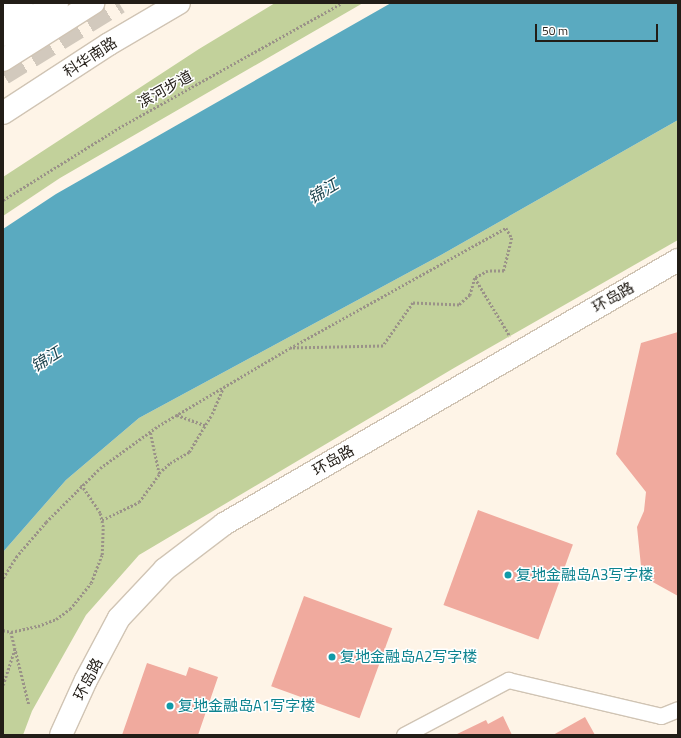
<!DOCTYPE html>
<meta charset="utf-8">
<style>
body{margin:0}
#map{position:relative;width:681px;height:738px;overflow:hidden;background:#fef4e7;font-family:"Titillium Web","Noto Sans SC",sans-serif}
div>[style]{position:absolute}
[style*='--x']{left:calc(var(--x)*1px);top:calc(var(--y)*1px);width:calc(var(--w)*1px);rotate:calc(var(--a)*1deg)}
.green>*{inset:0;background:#c2d19b}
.water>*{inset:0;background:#5aaac0}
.building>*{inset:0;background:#f0aa9e;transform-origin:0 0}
.highway-tunnel>*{height:22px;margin-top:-11px;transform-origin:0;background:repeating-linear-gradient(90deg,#d2c9bd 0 22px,transparent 0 33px)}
.path>*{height:2.5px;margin-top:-1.25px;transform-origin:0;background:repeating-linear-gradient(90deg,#9a9288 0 2px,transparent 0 4px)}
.roads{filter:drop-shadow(1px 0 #d0c4b4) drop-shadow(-1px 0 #d0c4b4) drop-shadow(0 1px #d0c4b4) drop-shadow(0 -1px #d0c4b4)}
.street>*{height:15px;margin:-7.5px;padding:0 7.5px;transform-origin:7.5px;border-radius:7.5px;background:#fff}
.secondary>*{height:22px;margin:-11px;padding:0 11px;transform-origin:11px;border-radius:11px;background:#fff}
.highway>*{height:22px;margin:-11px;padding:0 11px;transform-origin:11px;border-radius:11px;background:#fff}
.dots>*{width:11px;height:11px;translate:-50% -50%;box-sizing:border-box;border:2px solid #fff;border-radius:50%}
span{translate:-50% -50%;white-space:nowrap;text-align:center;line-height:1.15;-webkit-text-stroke:3px #fff;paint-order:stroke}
.street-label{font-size:15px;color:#221d17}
.culture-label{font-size:15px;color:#0d838f}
.left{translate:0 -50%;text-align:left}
.water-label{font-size:16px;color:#1d434d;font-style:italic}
.frame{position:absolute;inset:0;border:4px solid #221d17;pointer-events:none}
.scale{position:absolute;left:535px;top:24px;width:123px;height:18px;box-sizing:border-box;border:2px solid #221d17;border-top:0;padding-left:5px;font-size:12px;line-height:14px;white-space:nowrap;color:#221d17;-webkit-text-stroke:3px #fff;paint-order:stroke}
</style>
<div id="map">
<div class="green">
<i style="clip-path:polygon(275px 3px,363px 3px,60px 178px,3px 216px,3px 177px,199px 49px)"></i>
<i style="clip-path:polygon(678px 120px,678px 240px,454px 368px,139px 555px,86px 615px,32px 711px,23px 735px,3px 735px,3px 552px,66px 480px,139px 418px,441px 255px)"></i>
</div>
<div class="water">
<i style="clip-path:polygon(391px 3px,678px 3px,678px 120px,441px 255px,139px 418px,66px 480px,3px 552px,3px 229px,56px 194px)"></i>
</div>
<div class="building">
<i style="clip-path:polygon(678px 332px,678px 596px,642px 576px,637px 527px,644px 511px,646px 492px,616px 454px,641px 343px)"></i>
<i style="left:478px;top:510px;width:101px;height:101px;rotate:20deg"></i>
<i style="left:304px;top:596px;width:94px;height:96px;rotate:20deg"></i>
<i style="clip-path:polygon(147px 663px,186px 676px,189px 667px,218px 677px,198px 735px,122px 735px)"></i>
<i style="clip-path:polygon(503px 716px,512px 735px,455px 735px,486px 720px,488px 724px)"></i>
<i style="clip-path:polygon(585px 717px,595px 735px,553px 735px)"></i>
</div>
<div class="highway-tunnel">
<i style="--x:3;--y:74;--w:136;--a:-31.5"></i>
</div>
<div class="path">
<i style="--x:3;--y:200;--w:140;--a:-31.9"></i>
<i style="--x:122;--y:126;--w:252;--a:-29.2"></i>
<i style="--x:475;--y:278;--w:18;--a:106"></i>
<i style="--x:470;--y:295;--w:15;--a:138"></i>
<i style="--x:459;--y:305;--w:46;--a:-177.5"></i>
<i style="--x:413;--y:303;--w:52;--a:124.9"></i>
<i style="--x:383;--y:346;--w:93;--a:178.8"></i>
<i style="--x:290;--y:348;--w:247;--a:-29.1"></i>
<i style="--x:506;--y:228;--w:12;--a:59"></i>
<i style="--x:512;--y:238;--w:34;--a:104"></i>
<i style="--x:504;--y:271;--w:16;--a:180"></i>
<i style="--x:488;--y:271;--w:15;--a:152"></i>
<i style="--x:475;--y:278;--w:68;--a:58.9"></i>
<i style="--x:177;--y:415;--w:30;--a:20"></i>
<i style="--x:159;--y:473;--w:15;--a:-42"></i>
<i style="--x:170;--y:463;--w:22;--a:-30"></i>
<i style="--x:189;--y:452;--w:44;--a:-58.8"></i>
<i style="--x:212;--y:414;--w:28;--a:-67"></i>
<i style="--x:102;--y:520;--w:41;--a:-25.9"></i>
<i style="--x:139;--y:502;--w:34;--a:-54"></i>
<i style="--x:159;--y:474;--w:43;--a:-102.1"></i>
<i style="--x:3;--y:578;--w:25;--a:-58"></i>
<i style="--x:16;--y:557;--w:46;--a:-49.4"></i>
<i style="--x:46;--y:522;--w:76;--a:-45"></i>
<i style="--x:100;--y:468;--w:72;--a:-35.9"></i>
<i style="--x:158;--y:426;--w:153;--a:-30.6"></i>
<i style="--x:3;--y:630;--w:8;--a:14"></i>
<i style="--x:11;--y:632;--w:28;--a:-13"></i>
<i style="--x:38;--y:626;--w:19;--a:-21"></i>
<i style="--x:56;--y:619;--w:17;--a:-36"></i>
<i style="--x:70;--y:609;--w:33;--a:-51"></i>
<i style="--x:91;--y:583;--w:30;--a:-69"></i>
<i style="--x:102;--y:555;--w:28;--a:-88"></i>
<i style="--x:103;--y:527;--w:14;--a:-102"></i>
<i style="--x:100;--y:513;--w:34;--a:-124"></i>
<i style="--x:11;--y:632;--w:75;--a:76.1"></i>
<i style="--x:3;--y:685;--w:38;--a:-72"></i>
</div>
<div class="roads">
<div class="street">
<i style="--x:404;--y:735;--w:118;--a:-27.9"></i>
<i style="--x:508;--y:680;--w:157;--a:13.2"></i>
<i style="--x:661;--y:716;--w:18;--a:-22"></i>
</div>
<div class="secondary">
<i style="--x:3;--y:14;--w:22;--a:-30"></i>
<i style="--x:3;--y:60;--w:107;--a:-32.3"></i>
<i style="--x:3;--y:113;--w:126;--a:-33.1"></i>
<i style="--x:109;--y:44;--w:81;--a:-30.4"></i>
<i style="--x:61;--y:735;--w:60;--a:-65.6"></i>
<i style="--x:86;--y:680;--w:70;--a:-62"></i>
<i style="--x:119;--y:618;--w:67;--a:-46.8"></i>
<i style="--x:165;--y:569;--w:74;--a:-37.3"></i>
<i style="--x:224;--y:524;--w:525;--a:-30.18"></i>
</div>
<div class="highway">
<i style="--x:3;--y:35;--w:63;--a:-30.7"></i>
</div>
</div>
<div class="dots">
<i style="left:508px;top:575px;background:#0f9aa8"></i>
<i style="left:332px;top:657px;background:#0f9aa8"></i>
<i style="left:170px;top:706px;background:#0f9aa8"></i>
</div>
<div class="street-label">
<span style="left:90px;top:57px;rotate:-33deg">科华南路</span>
<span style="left:165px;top:89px;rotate:-29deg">滨河步道</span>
<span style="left:613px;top:297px;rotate:-30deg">环岛路</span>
<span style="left:333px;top:460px;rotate:-30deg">环岛路</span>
<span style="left:88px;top:679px;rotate:-63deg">环岛路</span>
</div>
<div class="culture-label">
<span class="left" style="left:516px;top:575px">复地金融岛A3写字楼</span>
<span class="left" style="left:340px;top:657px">复地金融岛A2写字楼</span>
<span class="left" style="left:178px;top:706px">复地金融岛A1写字楼</span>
</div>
<div class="water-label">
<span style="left:323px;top:191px;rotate:-31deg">锦江</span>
<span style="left:46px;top:359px;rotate:-32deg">锦江</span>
</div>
<div class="frame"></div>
<div class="scale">50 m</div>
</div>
